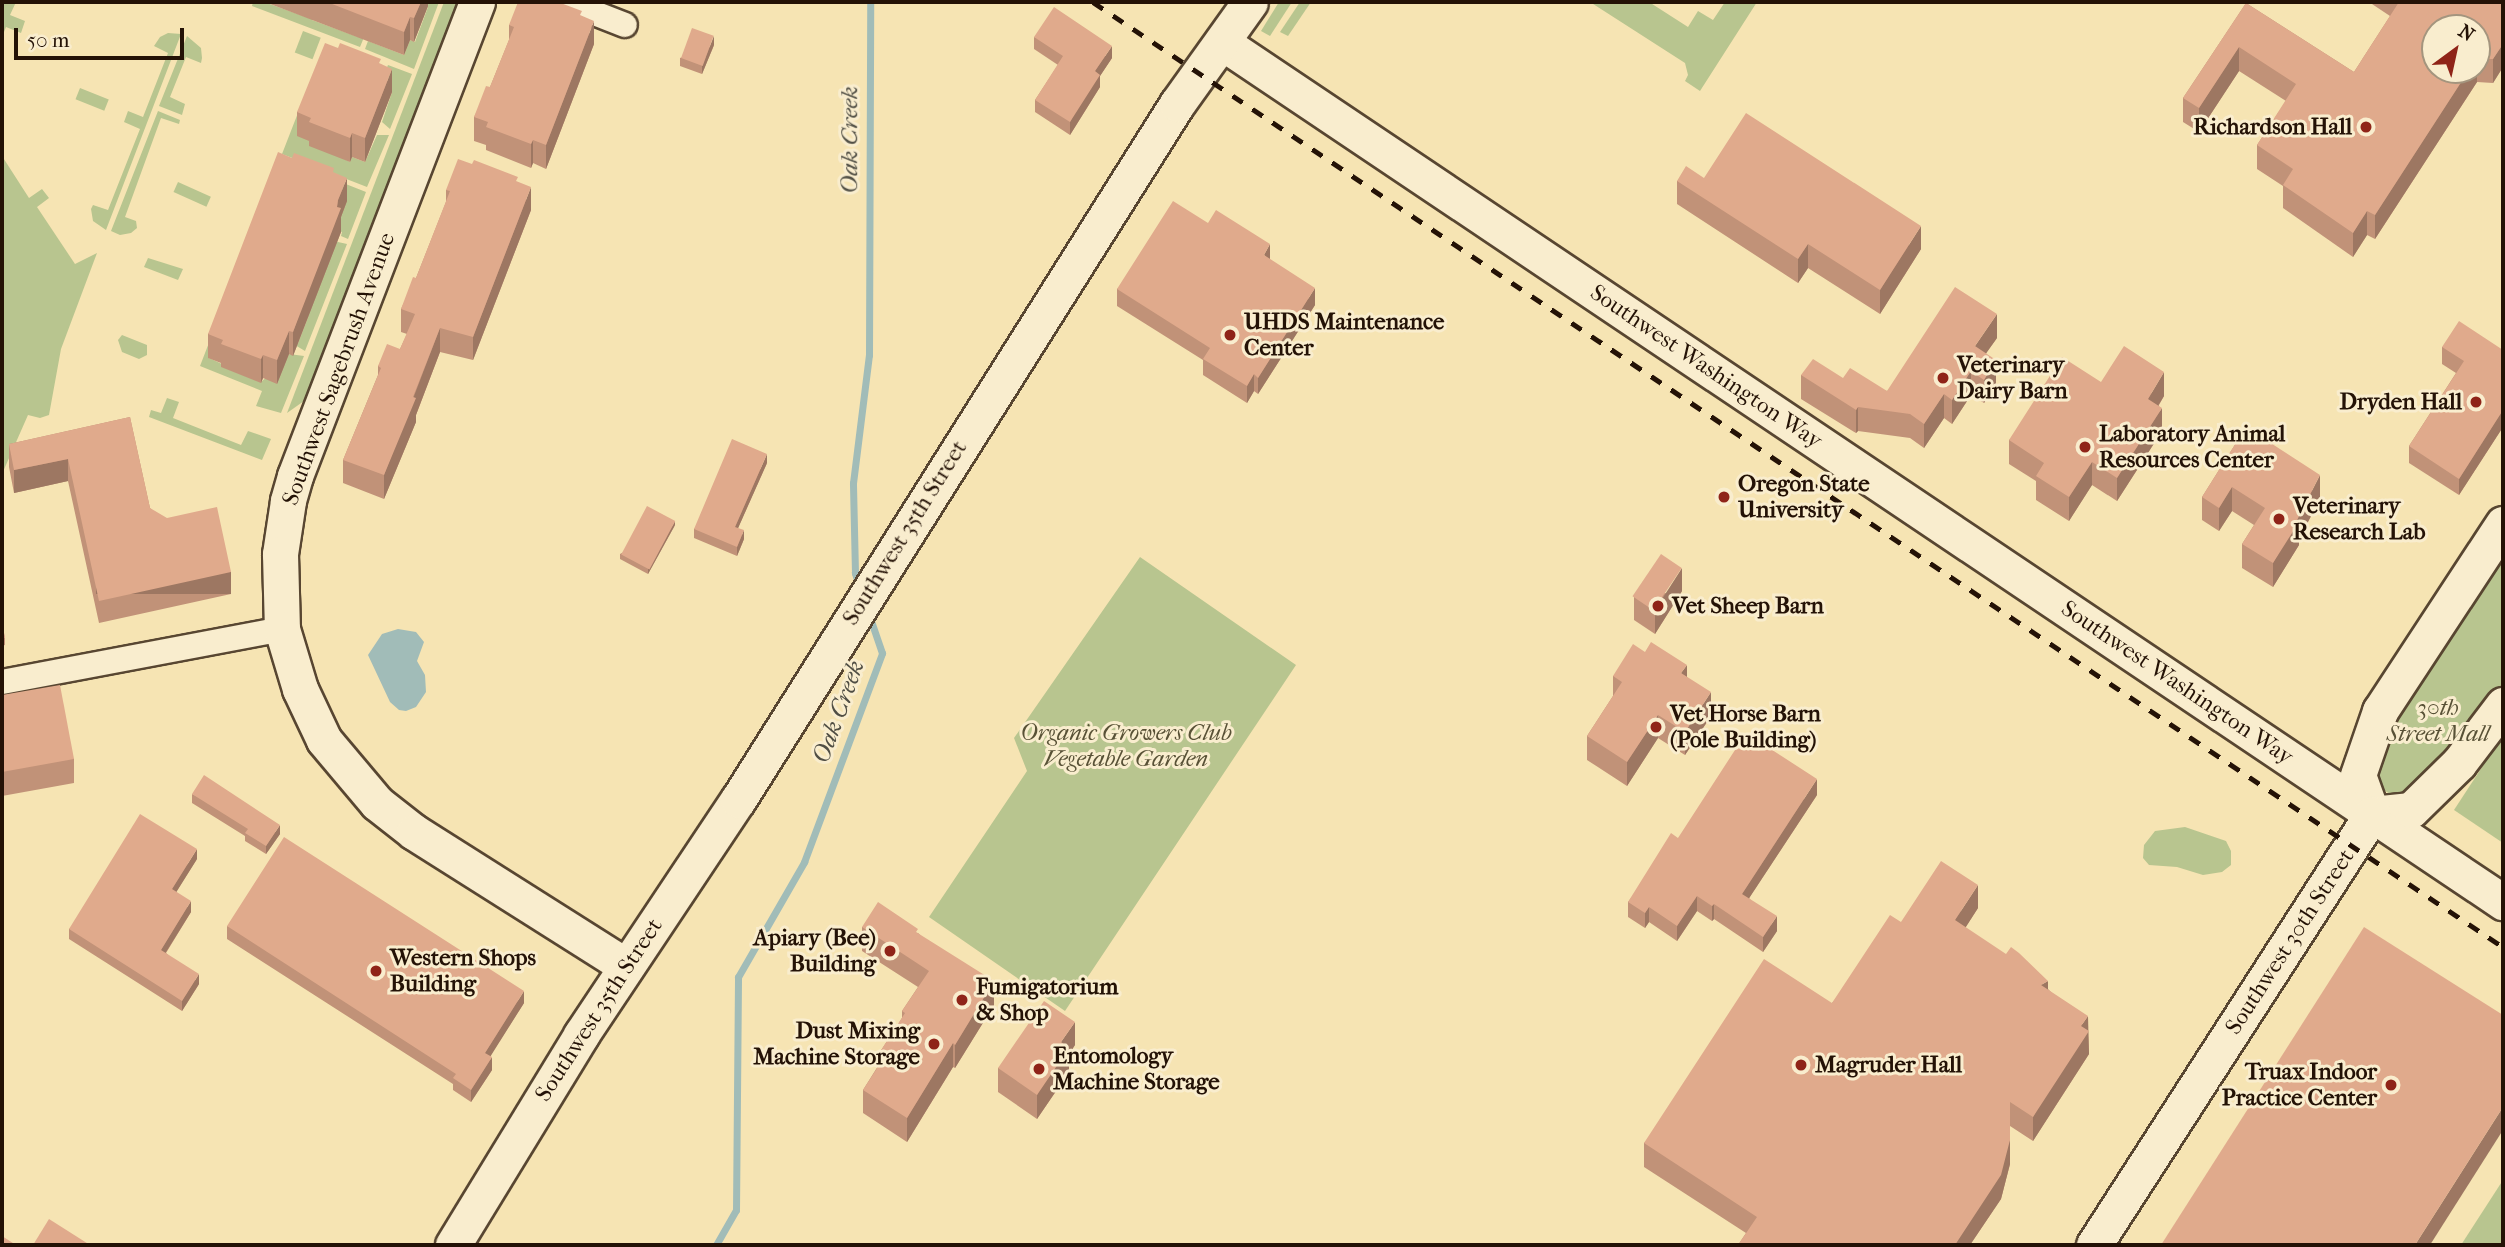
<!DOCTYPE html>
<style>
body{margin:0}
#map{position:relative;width:2505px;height:1247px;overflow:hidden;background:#f6e4b3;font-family:"IM FELL French Canon",serif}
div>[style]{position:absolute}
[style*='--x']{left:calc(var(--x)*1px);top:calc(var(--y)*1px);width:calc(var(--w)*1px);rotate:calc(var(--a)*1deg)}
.green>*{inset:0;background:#b8c58f;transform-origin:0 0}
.water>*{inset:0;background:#a1bcb8}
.stream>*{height:7px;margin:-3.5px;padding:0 3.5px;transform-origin:3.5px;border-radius:3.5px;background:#a1bcb8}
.roads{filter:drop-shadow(2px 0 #584631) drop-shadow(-2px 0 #584631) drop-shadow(0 2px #584631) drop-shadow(0 -2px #584631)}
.street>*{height:24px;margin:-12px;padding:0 12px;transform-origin:12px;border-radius:12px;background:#f9edce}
.secondary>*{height:35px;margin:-17.5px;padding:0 17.5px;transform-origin:17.5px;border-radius:17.5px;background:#f9edce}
.rail>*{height:5px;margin-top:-2.5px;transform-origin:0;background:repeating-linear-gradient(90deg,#241206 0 12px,transparent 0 24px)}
.wall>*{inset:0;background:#c19278}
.shaded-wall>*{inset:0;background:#9d7762;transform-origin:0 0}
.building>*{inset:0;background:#e0aa8c;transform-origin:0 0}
.dots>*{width:19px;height:19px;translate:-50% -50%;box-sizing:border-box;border:4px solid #f9edce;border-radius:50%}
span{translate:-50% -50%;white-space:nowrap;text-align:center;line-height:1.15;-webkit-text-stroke:6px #f9edce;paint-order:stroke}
.poi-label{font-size:23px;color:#241206;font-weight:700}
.right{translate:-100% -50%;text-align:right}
.left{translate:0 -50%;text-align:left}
.street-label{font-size:23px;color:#241206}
.park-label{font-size:23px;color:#585136;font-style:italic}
.water-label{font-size:24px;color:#504e44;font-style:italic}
.frame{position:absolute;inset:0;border:4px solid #241206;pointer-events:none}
.north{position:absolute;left:2421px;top:14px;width:70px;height:70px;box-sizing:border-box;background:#f9edce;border:2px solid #a4957e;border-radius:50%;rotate:33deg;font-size:19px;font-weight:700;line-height:28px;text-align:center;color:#241206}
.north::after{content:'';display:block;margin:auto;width:24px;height:32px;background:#8f2418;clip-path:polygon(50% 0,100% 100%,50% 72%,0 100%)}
.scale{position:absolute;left:14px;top:28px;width:170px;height:32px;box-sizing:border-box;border:4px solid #241206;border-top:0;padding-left:9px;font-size:21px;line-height:24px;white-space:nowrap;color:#241206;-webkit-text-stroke:5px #f9edce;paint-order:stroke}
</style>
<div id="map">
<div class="green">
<i style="clip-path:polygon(2px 2px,16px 2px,10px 15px,25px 21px,21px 33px,6px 27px,2px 37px)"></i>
<i style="clip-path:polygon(253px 2px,264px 2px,306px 17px,317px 5px,312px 20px,358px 37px,369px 25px,360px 47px,252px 6px)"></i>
<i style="clip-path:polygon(425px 2px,439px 2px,414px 69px,365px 49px,368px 41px,404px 55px,410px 40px,415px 42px,428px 7px)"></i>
<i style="clip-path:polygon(444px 2px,457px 4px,304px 401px,287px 413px)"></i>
<i style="clip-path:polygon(1279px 2px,1292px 2px,1270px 36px,1261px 31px)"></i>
<i style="clip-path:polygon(1300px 2px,1311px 2px,1288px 36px,1280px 32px)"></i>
<i style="clip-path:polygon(1590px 2px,1649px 2px,1688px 27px,1698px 11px,1713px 20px,1725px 2px,1757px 2px,1700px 91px,1685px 81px,1688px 75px,1685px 63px)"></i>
<i style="left:303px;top:31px;width:19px;height:23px;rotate:21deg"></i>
<i style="clip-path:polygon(168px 33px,181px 34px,106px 230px,93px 221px,91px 209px,93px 205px,108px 210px,140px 129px,124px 122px,128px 111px,143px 117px,168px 53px,154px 46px,160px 37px)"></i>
<i style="clip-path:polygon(187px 36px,201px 48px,202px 58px,201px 63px,186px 57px,170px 97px,185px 104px,182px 115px,159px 106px)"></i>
<i style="clip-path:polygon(388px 65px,412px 74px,390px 129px,382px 122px,392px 92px,386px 70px)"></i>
<i style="left:80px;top:88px;width:31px;height:12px;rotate:22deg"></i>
<i style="clip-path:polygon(303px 100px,311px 141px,350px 162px,352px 157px,365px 162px,377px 135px,389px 135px,367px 187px,282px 154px)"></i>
<i style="clip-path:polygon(158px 111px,180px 120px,179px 124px,161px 118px,125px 217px,136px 221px,137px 228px,131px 233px,120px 235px,111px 231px)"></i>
<i style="clip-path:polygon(2px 156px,29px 198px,42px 189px,49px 198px,37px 207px,75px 264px,97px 253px,61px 349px,49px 415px,40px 418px,28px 415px,2px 474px)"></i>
<i style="clip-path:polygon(280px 158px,366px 192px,348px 239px,341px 236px,342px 232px,337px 230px)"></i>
<i style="left:178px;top:182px;width:36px;height:11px;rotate:24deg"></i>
<i style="clip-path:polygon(329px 240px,347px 244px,305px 351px,290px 342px,298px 343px,307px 320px)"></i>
<i style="clip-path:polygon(148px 258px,183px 269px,178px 280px,144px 267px)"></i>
<i style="clip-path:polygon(217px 322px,209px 358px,261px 382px,286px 360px,289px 354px,304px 356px,281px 413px,256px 406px,262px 391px,200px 366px)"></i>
<i style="clip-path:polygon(122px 335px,147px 345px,147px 355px,139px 359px,122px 352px,118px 340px)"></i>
<i style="clip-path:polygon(167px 398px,179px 402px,173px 418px,241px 445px,248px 431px,271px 439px,262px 460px,149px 417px,151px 410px,161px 413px)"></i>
<i style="clip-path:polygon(2503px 547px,2503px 693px,2404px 803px,2376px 785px,2384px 735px)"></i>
<i style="clip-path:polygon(1140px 557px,1296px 665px,1065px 1011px,929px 917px,1027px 771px,1014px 738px)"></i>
<i style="clip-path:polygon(2503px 735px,2503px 843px,2454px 810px)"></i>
<i style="clip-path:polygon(2185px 827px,2226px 841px,2231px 851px,2231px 865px,2222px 872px,2203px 875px,2177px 867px,2149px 865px,2143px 858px,2144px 845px,2155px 831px)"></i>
<i style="clip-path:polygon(2503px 1180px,2503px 1245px,2461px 1245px)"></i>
</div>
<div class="water">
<i style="clip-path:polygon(398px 629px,416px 632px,424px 642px,417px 661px,425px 675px,426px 692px,416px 707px,406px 711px,399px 710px,390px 702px,368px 655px,382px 634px)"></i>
</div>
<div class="stream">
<i style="--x:859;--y:587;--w:15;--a:-106"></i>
<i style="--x:855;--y:573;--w:90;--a:-91.3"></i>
<i style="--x:853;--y:483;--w:129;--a:-82.9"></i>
<i style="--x:869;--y:355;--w:353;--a:-89.8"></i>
<i style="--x:716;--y:1245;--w:40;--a:-60.3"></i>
<i style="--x:736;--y:1210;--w:233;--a:-89.5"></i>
<i style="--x:738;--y:977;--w:133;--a:-60.1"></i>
<i style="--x:804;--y:862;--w:223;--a:-69.5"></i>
<i style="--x:882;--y:653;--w:40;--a:-108.9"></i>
</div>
<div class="roads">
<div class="street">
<i style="--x:566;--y:2;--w:63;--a:21.3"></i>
<i style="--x:2;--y:682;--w:285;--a:-10.7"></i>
</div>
<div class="secondary">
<i style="--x:477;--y:2;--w:508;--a:111.01"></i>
<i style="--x:295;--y:476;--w:26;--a:106"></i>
<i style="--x:288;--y:501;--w:54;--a:98.6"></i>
<i style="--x:280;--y:554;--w:75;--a:88.5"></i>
<i style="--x:282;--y:629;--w:63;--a:73.3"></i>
<i style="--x:300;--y:689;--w:56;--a:64.8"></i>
<i style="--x:324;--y:740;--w:82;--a:49.9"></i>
<i style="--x:377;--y:803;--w:47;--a:38.1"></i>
<i style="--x:414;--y:832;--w:251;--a:32.3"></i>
<i style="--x:1223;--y:43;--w:1542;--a:33.87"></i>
<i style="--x:2372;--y:814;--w:41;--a:-109.7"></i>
<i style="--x:2358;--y:775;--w:68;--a:-71"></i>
<i style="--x:2380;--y:711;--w:224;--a:-56.7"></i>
<i style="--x:2372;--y:814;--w:39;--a:-6"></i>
<i style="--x:2411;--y:810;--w:67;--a:-44.4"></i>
<i style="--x:2459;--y:763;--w:73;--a:-52.8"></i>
<i style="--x:453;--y:1245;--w:246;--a:-58.6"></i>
<i style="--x:581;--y:1035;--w:283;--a:-56.3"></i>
<i style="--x:738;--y:800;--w:823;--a:-57.76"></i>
<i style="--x:1177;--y:104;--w:125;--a:-54.4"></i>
<i style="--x:2094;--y:1245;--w:513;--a:-57.18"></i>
</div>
</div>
<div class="rail">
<i style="--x:1093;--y:2;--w:1697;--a:33.83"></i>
</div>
<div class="wall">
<i style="clip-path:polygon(265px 2px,428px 2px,428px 6px,414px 42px,410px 40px,404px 55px)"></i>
<i style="clip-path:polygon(evenodd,2369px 2px,2503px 2px,2503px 67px,2493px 83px,2477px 82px,2375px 239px,2367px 235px,2353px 257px,2283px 208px,2283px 186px,2257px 169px,2257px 145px,2286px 101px,2239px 71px,2199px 132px,2183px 122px,2183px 98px,2246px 3px,2354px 72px,2390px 16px,2369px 2px,2477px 28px,2477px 70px,2435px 70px,2477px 28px)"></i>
<i style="clip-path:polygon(582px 16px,594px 44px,546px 169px,533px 163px,531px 168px,486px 150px,486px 145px,474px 141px,474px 117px,490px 87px,509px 40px,509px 25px)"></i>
<i style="clip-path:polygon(1034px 37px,1112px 58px,1100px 76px,1100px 87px,1070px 135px,1035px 112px,1035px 100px,1058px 65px,1034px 49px)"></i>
<i style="clip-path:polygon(714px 45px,702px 74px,680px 66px,680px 58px)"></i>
<i style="clip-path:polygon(381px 64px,392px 92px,365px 162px,352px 157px,350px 162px,309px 146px,309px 141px,297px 136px,297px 112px)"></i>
<i style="clip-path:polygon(334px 173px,347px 201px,341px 217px,341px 232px,293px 356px,289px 354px,277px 384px,263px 378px,261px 383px,221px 367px,221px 363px,208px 358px,208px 334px)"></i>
<i style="clip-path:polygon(1704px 178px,1921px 249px,1880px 314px,1808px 268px,1798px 283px,1677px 204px,1677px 181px)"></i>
<i style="clip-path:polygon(518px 182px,531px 210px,473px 360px,440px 352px,416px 415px,416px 422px,384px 499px,343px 483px,343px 460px,378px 375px,378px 366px,400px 349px,407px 334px,401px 332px,401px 309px,416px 278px,446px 202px,446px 190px)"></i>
<i style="clip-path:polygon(1208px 223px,1270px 260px,1315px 305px,1258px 394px,1254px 391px,1247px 403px,1203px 375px,1203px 360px,1117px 306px,1117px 289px)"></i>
<i style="clip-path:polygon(1997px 338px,1986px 353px,1996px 383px,1984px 403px,1971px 395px,1952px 424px,1944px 418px,1924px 448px,1910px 438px,1858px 431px,1856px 433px,1801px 399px,1801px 375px,1843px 378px,1887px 391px)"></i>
<i style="clip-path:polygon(2442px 347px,2503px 350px,2503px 427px,2459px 495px,2409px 463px,2409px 446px,2456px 373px,2442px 364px)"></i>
<i style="clip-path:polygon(2101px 382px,2164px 396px,2159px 405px,2162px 431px,2117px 501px,2092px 485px,2069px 521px,2036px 500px,2036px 481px,2009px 464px,2009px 440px)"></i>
<i style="clip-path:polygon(130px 417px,150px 508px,231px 594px,99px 623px,68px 481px,14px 493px,9px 467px,9px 444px)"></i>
<i style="clip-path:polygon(2246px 427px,2320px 499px,2299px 539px,2299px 545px,2273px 587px,2242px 568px,2242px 544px,2254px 525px,2232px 511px,2219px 531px,2202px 520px,2202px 497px)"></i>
<i style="clip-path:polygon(767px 463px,738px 528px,744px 539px,737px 556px,694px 538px,694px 529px)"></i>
<i style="clip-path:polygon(675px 525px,648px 574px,620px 559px,620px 554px)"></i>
<i style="clip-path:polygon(1682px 591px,1655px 634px,1634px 620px,1634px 597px)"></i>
<i style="clip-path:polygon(2px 623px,5px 638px,5px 645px,2px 646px)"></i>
<i style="clip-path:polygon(1613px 676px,1687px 677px,1711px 716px,1685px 755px,1658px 738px,1627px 786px,1587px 760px,1587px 736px,1613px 696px)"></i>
<i style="clip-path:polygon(2px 695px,74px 759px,74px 783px,2px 796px)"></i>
<i style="clip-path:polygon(192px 794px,280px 834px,266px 854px,245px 841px,245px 836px,192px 803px)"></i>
<i style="clip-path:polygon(1817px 795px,1749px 898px,1777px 931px,1763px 952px,1714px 919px,1712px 921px,1697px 911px,1677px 941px,1649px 922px,1645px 928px,1628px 917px,1628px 902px,1678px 838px)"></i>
<i style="clip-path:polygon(197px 859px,176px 892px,191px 912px,166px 953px,199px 984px,182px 1011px,69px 939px,69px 929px)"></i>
<i style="clip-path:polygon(1978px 908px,1965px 928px,2048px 989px,2088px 1030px,2089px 1054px,2033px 1141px,2010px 1126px,2010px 1164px,2001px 1199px,1970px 1245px,1738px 1245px,1746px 1233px,1644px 1167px,1644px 1143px,1832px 1003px,1901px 922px)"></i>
<i style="clip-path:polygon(227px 926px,524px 1003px,490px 1056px,492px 1070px,471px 1102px,453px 1090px,453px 1084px,227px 939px)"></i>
<i style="clip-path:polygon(862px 927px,918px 933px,994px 1005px,955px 1068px,953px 1067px,907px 1142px,863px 1113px,863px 1090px,878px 1066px,878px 1055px,902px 1018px,902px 1011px,918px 987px,862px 951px)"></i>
<i style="clip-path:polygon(1075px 1045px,1069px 1054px,1069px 1072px,1037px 1119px,998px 1092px,998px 1068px)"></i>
</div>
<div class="shaded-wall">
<i style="clip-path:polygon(421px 2px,428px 2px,428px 6px,414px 42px,414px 18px)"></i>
<i style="clip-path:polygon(410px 17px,410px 40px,404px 55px,404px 32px)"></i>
<i style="clip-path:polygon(594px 21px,594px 44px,546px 169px,546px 145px)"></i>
<i style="clip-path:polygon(714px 36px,714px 45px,702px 74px,702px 66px)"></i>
<i style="clip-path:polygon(2503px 44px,2503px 67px,2493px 83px,2493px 59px)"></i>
<i style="clip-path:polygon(1112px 46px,1112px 58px,1100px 76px,1100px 87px,1070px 135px,1070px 122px,1095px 71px)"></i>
<i style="clip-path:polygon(2239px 47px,2239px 71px,2199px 132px,2199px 108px)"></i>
<i style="clip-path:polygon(392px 69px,392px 92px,365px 162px,365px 138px)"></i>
<i style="clip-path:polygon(2469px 70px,2477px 70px,2477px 82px,2375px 239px,2375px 215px)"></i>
<i style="clip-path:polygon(352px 133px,352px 157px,350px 162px,350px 138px)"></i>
<i style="clip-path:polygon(533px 140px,533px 163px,531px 168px,531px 144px)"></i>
<i style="clip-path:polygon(347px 178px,347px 201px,341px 217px,341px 232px,293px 356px,293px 332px,337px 207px,338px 200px)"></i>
<i style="clip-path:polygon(531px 187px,531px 210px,473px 360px,473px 337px)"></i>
<i style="clip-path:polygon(2367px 211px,2367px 235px,2353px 257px,2353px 233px)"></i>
<i style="clip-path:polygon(1921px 226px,1921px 249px,1880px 314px,1880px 290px)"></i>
<i style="clip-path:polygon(1270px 244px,1270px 261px,1264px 255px)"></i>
<i style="clip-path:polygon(1808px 244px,1808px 268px,1798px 283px,1798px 259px)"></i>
<i style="clip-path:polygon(1315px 288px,1315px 305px,1258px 394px,1258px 378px)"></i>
<i style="clip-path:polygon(1997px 314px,1997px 338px,1975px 369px,1975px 346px)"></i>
<i style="clip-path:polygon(440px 328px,440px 352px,416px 415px,416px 422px,384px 499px,384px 475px)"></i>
<i style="clip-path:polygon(289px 331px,289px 354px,277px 384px,277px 360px)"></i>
<i style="clip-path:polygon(263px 355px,263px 378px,261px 383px,261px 359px)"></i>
<i style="clip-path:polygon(1996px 360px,1996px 383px,1984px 403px,1984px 380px)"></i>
<i style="clip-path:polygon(1971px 371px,1971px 395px,1952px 424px,1952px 400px)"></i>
<i style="clip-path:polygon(2164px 372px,2164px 396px,2148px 422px,2148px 399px)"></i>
<i style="clip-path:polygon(1254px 374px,1254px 391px,1247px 403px,1247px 386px)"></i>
<i style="clip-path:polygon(1944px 394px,1944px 418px,1924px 448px,1924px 424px)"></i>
<i style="clip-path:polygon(1858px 407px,1858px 431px,1856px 433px,1856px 410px)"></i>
<i style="clip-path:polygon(2162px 408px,2162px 431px,2117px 501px,2117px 478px)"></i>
<i style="clip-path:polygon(2503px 410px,2503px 427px,2459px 495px,2459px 479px)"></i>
<i style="clip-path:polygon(767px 454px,767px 463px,735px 535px,735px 527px)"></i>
<i style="clip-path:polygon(68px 459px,68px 481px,14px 493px,14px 470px)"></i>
<i style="clip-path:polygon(2092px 462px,2092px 485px,2069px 521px,2069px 497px)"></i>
<i style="clip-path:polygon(2320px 475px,2320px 499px,2299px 539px,2299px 545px,2273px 587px,2273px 563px,2297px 520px)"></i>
<i style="clip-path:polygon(2232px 487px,2232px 511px,2219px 531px,2219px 508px)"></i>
<i style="clip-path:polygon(675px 521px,675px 525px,648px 574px,648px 569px)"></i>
<i style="clip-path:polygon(744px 530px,744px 539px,737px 556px,737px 547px)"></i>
<i style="clip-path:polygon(1682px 568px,1682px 591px,1655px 634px,1655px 610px)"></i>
<i style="left:231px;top:572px;width:22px;height:135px;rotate:90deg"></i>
<i style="clip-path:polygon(1687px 665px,1687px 689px,1681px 673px)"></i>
<i style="clip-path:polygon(1711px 692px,1711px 716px,1685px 755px,1685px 732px)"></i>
<i style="clip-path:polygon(1658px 715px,1658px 738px,1627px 786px,1627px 762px)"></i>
<i style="clip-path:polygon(1817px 779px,1817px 795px,1742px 909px,1742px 894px)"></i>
<i style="clip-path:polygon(280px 825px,280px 834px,266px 854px,266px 846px)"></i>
<i style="clip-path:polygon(197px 849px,197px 859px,172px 899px,172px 889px)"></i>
<i style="clip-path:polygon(1978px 885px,1978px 908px,1955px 944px,1955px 920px)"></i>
<i style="clip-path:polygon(1697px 896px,1697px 911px,1677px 941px,1677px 926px)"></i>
<i style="clip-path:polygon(191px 901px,191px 912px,161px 960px,161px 950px)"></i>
<i style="clip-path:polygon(1714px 904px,1714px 919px,1712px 921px,1712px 906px)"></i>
<i style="clip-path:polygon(1649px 907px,1649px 922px,1645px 928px,1645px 913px)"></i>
<i style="clip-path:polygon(1777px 916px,1777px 931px,1763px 952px,1763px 937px)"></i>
<i style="clip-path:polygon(199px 974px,199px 984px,182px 1011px,182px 1001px)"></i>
<i style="clip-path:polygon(994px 981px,994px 1005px,955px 1068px,955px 1045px)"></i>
<i style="clip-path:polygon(2048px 981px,2048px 1004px,2041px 985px)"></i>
<i style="clip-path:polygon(524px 991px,524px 1003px,485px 1065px,485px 1053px)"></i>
<i style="clip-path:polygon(2088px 1016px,2089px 1054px,2033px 1141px,2033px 1117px,2081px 1026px)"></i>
<i style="clip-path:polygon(1075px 1022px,1075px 1045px,1069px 1054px,1069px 1072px,1037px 1119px,1037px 1095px,1061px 1042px)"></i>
<i style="clip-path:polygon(953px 1043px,953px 1067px,907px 1142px,907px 1118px)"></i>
<i style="clip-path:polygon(492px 1057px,492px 1070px,471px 1102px,471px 1090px)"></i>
<i style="clip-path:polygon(2503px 1107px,2503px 1130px,2430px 1245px,2415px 1245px)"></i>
<i style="clip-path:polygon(2010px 1140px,2010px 1164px,2001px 1199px,1970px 1245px,1955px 1245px)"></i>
</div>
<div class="building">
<i style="clip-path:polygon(327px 2px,421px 2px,414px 18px,410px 17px,404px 32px)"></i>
<i style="clip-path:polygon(518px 2px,558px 2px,582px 11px,580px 15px,594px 21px,546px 145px,533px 140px,531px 144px,486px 127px,488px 122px,474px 117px,486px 86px,490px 87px,514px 27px,509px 25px)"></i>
<i style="clip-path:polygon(2399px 2px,2503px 2px,2503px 44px,2493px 59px,2477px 59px,2477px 28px,2435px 28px,2435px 70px,2469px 70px,2375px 215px,2367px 211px,2353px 233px,2283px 185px,2293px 169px,2257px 145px,2296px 84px,2239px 47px,2199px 108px,2183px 98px,2246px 3px,2354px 72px)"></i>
<i style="clip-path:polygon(1054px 7px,1112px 46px,1095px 71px,1100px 75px,1070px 122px,1035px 100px,1063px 56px,1034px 37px)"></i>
<i style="left:692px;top:28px;width:23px;height:32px;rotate:20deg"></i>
<i style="clip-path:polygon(325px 43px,338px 48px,340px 43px,381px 59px,379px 63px,392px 69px,365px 138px,352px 133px,350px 138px,309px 122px,311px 118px,297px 112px)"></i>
<i style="clip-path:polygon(1746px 113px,1921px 226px,1880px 290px,1808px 244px,1798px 259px,1677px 181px,1686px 166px,1704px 178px)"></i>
<i style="clip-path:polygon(278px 152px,292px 158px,294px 153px,334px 168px,333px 172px,347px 178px,338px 200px,337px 207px,341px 208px,307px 296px,293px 332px,289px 331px,277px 360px,263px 355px,261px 359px,221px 344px,223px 340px,208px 334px)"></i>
<i style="clip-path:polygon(458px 159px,472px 164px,474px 160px,518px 177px,516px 181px,531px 187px,473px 337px,440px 328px,413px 397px,416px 398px,384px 475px,343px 460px,381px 368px,378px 366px,387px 344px,400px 349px,415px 314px,401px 309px,413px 277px,416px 278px,450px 191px,446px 190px)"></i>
<i style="clip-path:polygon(1173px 201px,1208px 223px,1216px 210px,1270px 244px,1264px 255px,1315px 288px,1258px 378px,1254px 374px,1247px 386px,1203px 359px,1210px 348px,1117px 289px)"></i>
<i style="clip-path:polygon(1955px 287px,1997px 314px,1975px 346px,1996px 360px,1984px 380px,1971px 371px,1952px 400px,1944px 394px,1924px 424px,1910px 414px,1858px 407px,1856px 410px,1801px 375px,1813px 359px,1843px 378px,1850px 368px,1887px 391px)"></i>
<i style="clip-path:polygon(2459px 321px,2503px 350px,2503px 410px,2459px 479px,2409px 446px,2464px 361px,2442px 347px)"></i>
<i style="clip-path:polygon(2124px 346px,2164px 372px,2148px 399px,2162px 408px,2117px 478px,2092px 462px,2069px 497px,2036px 476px,2044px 463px,2009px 440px,2062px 357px,2101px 382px)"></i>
<i style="clip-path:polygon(130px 417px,150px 508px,167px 518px,217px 507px,231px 572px,99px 601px,68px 459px,14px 470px,9px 444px)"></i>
<i style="clip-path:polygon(2246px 427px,2320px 475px,2297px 520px,2299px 522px,2273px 563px,2242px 544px,2265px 508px,2232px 487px,2219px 508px,2202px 497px)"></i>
<i style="clip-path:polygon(732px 439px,767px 454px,735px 527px,744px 530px,737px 547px,694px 529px)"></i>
<i style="left:647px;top:506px;width:32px;height:55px;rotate:28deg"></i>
<i style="left:1661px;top:554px;width:25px;height:51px;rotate:34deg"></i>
<i style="clip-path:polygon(2px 623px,5px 638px,2px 638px)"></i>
<i style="clip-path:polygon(1651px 642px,1687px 665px,1681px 673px,1711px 692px,1685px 732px,1658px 715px,1627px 762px,1587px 736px,1622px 682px,1613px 676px,1633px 644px,1645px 652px)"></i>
<i style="clip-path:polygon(60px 685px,74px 759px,2px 772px,2px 695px)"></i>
<i style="clip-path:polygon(1746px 733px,1817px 779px,1742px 894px,1777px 916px,1763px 937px,1714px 904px,1712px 906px,1697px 896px,1677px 926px,1649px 907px,1645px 913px,1628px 902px,1671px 833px,1678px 838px)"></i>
<i style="clip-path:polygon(204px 775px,280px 825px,266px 846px,245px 833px,248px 829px,192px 794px)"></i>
<i style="clip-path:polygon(140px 814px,197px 849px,172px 889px,191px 901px,161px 950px,199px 974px,182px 1001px,69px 929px)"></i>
<i style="clip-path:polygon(284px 837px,524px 991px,485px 1053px,492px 1057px,471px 1090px,453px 1078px,456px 1074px,227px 926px)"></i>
<i style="clip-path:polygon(1941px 861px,1978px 885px,1955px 920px,2006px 954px,2011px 947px,2019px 953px,2048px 981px,2041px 985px,2088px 1016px,2081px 1026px,2089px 1031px,2033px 1117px,2010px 1102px,2010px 1140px,2001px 1175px,1955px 1245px,1738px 1245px,1757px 1217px,1644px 1143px,1764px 959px,1832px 1003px,1890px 915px,1901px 922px)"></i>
<i style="clip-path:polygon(878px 902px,918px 929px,916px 932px,994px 981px,955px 1045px,953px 1043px,907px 1118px,863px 1090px,883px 1059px,878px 1055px,905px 1013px,902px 1011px,929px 971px,862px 927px)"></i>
<i style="clip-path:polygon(2364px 927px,2503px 1015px,2503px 1107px,2415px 1245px,2161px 1245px)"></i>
<i style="clip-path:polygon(1044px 1001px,1075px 1022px,1061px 1042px,1069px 1048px,1037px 1095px,998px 1068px)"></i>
<i style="clip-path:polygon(49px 1219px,90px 1245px,33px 1245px)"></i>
<i style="clip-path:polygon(2px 1236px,16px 1245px,2px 1245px)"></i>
</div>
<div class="dots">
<i style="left:2366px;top:127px;background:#8f2418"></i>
<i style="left:1230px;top:335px;background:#8f2418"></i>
<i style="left:1943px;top:378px;background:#8f2418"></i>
<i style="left:2476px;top:402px;background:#8f2418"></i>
<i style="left:2085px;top:447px;background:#8f2418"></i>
<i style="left:1724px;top:497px;background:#8f2418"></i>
<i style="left:2279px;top:519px;background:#8f2418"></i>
<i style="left:1658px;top:606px;background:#8f2418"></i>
<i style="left:1656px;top:727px;background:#8f2418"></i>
<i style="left:890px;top:951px;background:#8f2418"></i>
<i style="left:376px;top:971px;background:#8f2418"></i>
<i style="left:962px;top:1000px;background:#8f2418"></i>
<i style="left:934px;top:1044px;background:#8f2418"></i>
<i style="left:1801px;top:1065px;background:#8f2418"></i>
<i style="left:1039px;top:1069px;background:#8f2418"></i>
<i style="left:2391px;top:1085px;background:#8f2418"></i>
</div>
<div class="poi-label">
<span class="right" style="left:2352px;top:127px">Richardson Hall</span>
<span class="left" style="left:1244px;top:335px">UHDS Maintenance<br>Center</span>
<span class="left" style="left:1957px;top:378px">Veterinary<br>Dairy Barn</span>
<span class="right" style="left:2462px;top:402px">Dryden Hall</span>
<span class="left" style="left:2099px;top:447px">Laboratory Animal<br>Resources Center</span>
<span class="left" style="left:1738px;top:497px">Oregon State<br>University</span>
<span class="left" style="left:2293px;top:519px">Veterinary<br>Research Lab</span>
<span class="left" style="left:1672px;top:606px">Vet Sheep Barn</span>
<span class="left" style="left:1670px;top:727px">Vet Horse Barn<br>(Pole Building)</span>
<span class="right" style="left:876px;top:951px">Apiary (Bee)<br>Building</span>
<span class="left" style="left:390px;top:971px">Western Shops<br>Building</span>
<span class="left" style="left:976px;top:1000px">Fumigatorium<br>&amp; Shop</span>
<span class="right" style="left:920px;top:1044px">Dust Mixing<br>Machine Storage</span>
<span class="left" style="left:1053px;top:1069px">Entomology<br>Machine Storage</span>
<span class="left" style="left:1815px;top:1065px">Magruder Hall</span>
<span class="right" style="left:2377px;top:1085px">Truax Indoor<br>Practice Center</span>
</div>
<div class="street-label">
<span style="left:1706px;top:367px;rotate:34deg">Southwest Washington Way</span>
<span style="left:339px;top:369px;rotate:-70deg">Southwest Sagebrush Avenue</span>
<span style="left:905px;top:533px;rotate:-58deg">Southwest 35th Street</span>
<span style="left:2177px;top:683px;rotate:34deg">Southwest Washington Way</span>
<span style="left:2290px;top:942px;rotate:-57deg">Southwest 30th Street</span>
<span style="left:599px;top:1010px;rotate:-57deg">Southwest 35th Street</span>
</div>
<div class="park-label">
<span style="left:2438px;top:721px">30th<br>Street Mall</span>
<span style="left:1126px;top:746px">Organic Growers Club<br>Vegetable Garden</span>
</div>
<div class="water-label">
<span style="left:850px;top:140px;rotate:-90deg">Oak Creek</span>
<span style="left:839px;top:712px;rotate:-70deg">Oak Creek</span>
</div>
<div class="frame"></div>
<div class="north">N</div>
<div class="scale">50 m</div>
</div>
